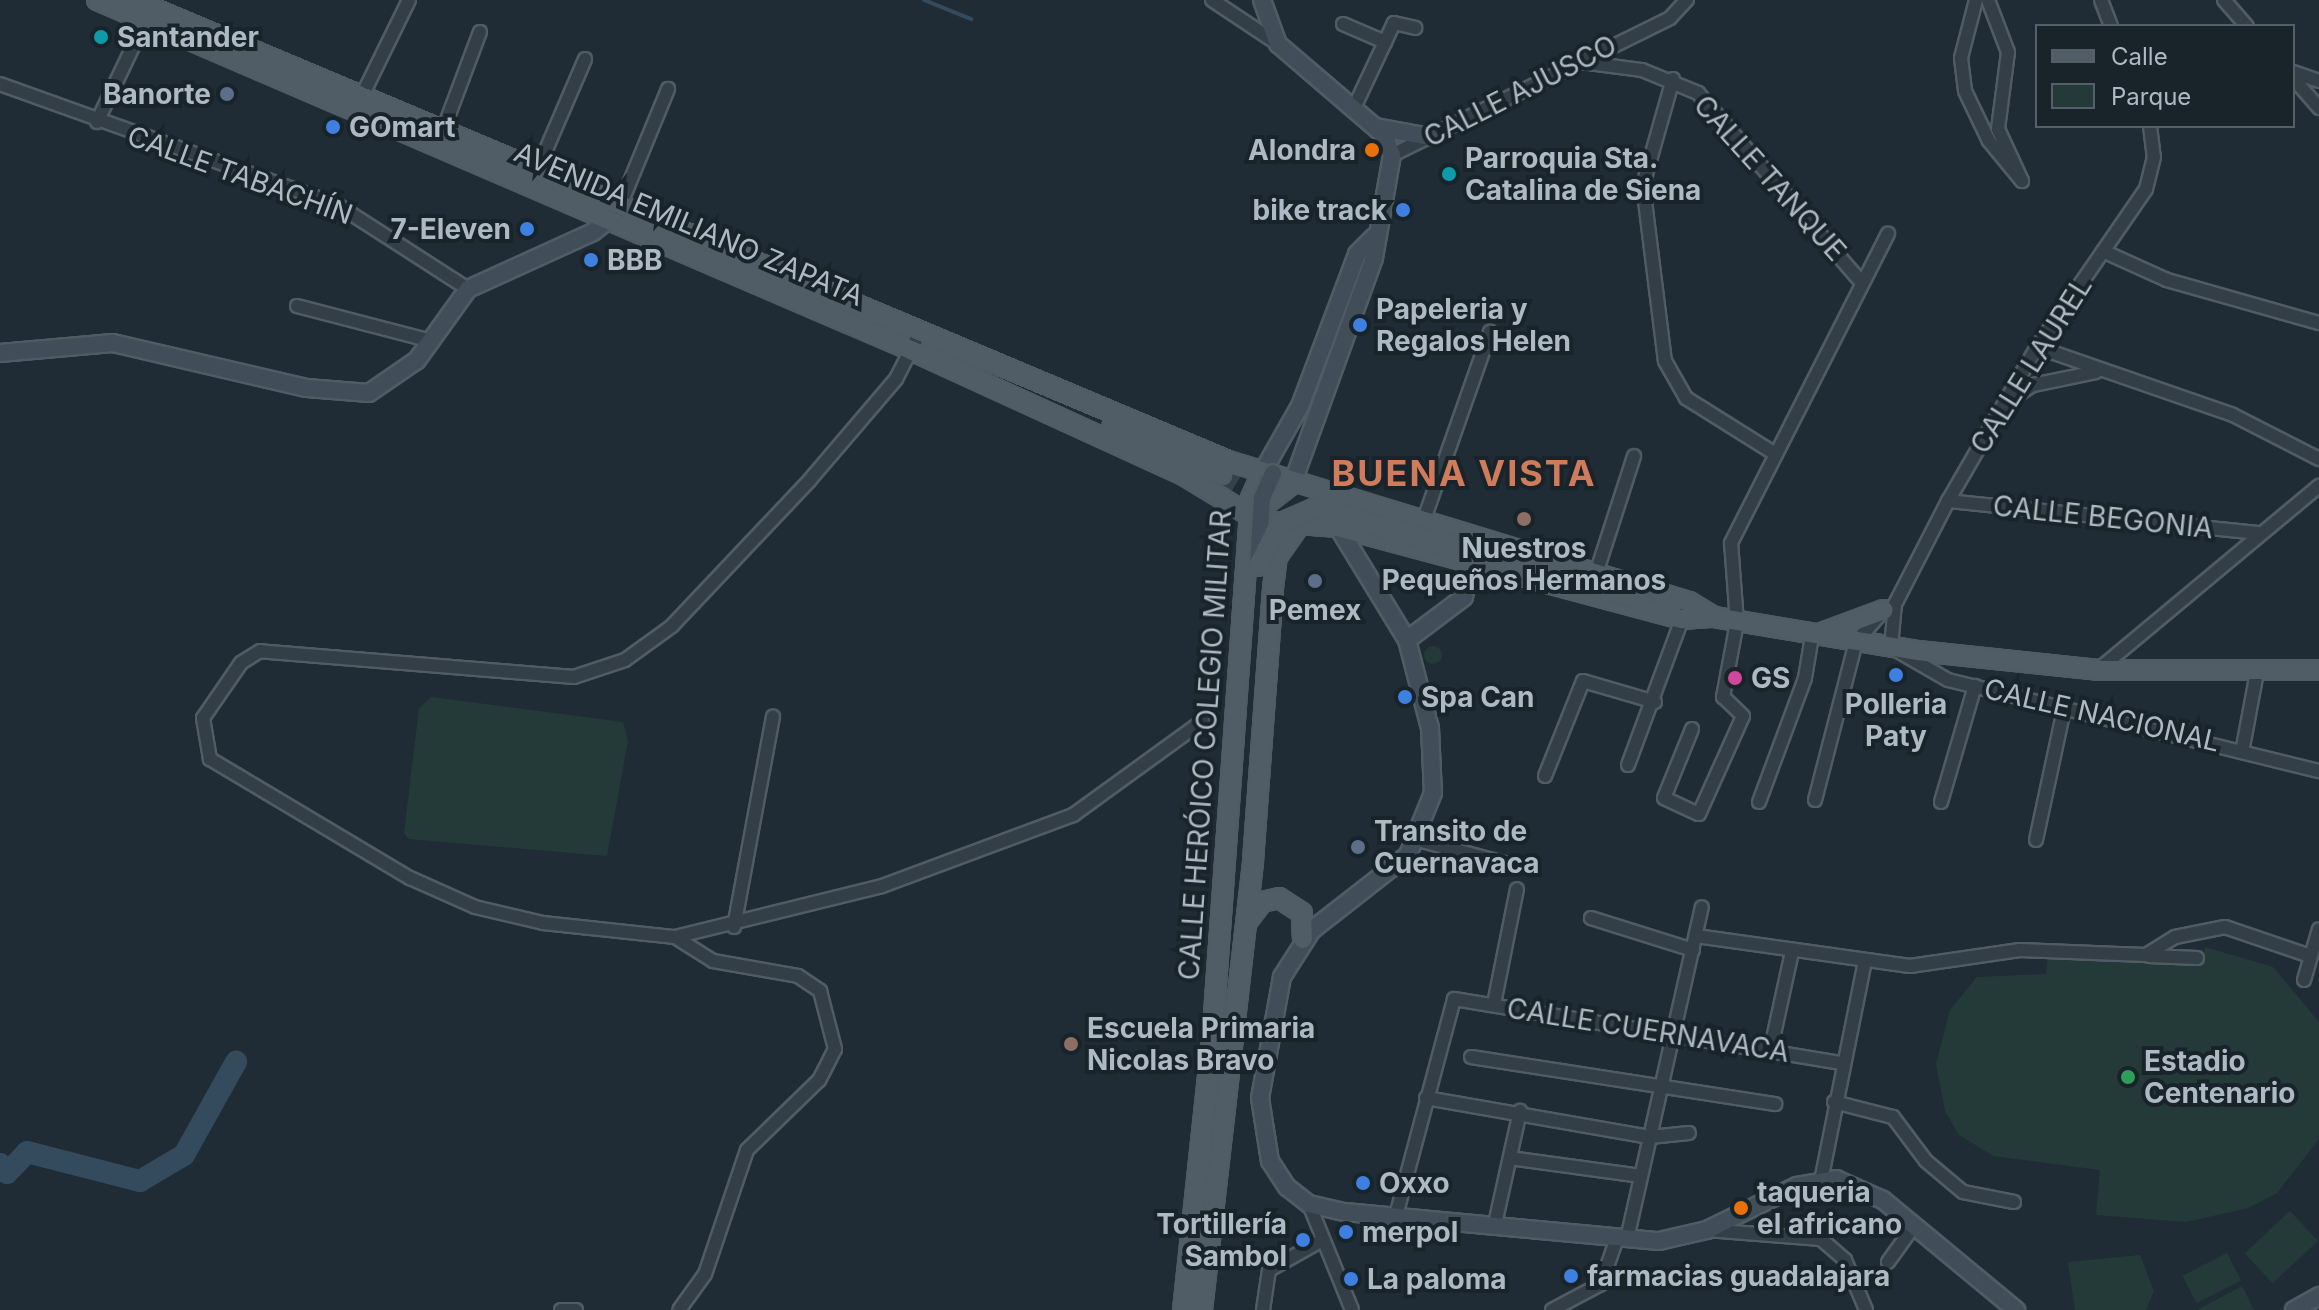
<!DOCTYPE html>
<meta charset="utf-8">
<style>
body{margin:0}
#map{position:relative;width:2319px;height:1310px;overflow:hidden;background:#202c35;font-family:Inter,sans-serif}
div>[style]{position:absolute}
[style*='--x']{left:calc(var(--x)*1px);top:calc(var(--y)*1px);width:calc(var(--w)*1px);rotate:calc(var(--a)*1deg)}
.green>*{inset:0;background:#243a38;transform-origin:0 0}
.round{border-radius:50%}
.stream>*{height:4px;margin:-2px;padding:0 2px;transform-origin:2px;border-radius:2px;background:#334b5d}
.river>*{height:22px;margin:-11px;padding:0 11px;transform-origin:11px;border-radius:11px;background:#334b5d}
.primary-tunnel>*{height:18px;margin-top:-9px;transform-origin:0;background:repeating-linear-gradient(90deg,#35414a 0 18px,transparent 0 27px)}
.roads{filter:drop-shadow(2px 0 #505c64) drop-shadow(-2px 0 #505c64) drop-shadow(0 2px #505c64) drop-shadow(0 -2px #505c64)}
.street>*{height:12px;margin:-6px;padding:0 6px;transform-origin:6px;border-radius:6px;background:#333e46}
.secondary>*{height:16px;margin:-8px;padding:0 8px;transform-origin:8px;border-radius:8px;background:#414e59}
.primary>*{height:18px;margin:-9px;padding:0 9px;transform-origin:9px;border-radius:9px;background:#515d66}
.bridges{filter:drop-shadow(2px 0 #505c64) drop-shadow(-2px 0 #505c64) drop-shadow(0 2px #505c64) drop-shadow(0 -2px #505c64)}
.secondary-bridge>*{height:16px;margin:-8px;padding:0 8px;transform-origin:8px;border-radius:8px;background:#414e59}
.primary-bridge>*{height:18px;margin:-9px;padding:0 9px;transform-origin:9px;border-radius:9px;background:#515d66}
.dots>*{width:22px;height:22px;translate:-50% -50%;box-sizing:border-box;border:4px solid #19232a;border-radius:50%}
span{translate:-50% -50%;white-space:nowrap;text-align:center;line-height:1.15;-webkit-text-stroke:8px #19232a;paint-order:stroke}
.poi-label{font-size:28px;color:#adb9c3;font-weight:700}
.left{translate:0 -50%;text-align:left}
.right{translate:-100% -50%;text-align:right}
.street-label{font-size:28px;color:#adb9c3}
.district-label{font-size:36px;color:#d07b5b;font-weight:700;letter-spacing:2px}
.legend{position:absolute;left:2035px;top:24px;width:260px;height:104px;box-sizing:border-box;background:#19232a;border:2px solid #545f67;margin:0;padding:10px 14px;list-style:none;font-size:24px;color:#adb9c3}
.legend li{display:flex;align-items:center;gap:16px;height:40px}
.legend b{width:40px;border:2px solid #545f67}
</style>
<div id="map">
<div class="green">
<i class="round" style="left:1424px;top:646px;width:18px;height:18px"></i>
<i style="clip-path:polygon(431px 697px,623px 722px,628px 741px,607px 856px,409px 839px,404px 833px,419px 709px)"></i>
<i style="clip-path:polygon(2205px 947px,2273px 967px,2319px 1022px,2319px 1139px,2277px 1193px,2248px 1208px,2186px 1222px,2096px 1215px,2100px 1170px,1993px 1156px,1958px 1134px,1945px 1111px,1936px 1064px,1950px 1010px,1977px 977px,2046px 974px,2048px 953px,2203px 962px)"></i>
<i style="left:2290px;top:1211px;width:41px;height:62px;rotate:47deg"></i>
<i style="left:2227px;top:1253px;width:31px;height:50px;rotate:63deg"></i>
<i style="clip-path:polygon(2140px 1255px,2154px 1291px,2146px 1310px,2075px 1310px,2068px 1262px)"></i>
<i style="clip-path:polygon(2242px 1286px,2254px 1310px,2199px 1310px,2199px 1309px)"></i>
</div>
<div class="stream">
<i style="--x:924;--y:0;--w:51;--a:22"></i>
</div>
<div class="river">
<i style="--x:0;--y:1164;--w:11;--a:52"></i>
<i style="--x:7;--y:1173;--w:29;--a:-46"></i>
<i style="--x:27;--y:1152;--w:117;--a:14.4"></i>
<i style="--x:140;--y:1181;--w:51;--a:-30.6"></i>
<i style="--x:184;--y:1155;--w:107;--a:-60.8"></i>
</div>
<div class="primary-tunnel">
<i style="--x:1221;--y:474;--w:52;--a:31"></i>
</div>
<div class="roads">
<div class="street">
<i style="--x:1212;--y:0;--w:79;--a:33.7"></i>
<i style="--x:1976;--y:0;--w:60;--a:104.5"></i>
<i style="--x:1961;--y:58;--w:33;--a:83"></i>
<i style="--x:1965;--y:91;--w:55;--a:64.4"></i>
<i style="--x:1989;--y:141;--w:52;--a:50.5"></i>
<i style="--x:1988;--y:0;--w:56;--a:69"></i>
<i style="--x:2008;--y:52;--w:78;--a:97.4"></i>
<i style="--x:1998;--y:129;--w:57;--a:65.2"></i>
<i style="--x:2101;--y:0;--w:28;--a:69"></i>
<i style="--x:2224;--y:0;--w:35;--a:49"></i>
<i style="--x:1343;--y:24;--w:46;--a:23.2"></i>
<i style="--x:1581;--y:62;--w:62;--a:7.5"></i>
<i style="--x:1642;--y:70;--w:61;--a:22.3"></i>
<i style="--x:1698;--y:93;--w:250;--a:49.2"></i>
<i style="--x:2293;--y:72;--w:28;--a:19"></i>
<i style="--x:2293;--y:78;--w:40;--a:49"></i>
<i style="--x:1673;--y:79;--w:110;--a:105.8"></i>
<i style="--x:1643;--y:185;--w:177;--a:82.9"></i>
<i style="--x:1665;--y:361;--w:43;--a:60.4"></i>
<i style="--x:1686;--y:398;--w:102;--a:32.1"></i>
<i style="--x:0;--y:84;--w:357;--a:19.7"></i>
<i style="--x:336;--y:204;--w:157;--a:32.8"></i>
<i style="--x:361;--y:98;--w:109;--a:-63.9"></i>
<i style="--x:1353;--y:110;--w:96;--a:-64.8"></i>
<i style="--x:1394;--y:23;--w:22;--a:13"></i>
<i style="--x:97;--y:122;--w:116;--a:-64.5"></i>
<i style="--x:2150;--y:126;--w:31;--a:83"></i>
<i style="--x:2154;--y:157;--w:33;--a:104"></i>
<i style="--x:2146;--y:189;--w:192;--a:124.6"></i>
<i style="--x:2037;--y:347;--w:178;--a:120"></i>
<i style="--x:1948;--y:501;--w:116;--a:117.2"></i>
<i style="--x:1895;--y:604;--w:43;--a:95.3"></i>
<i style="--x:1891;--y:647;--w:66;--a:30.1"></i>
<i style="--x:1948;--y:680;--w:382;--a:13.8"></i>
<i style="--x:442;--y:133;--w:108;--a:-69.4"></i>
<i style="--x:1392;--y:155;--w:310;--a:-26.2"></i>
<i style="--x:1670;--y:18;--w:25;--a:-47"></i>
<i style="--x:536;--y:173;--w:124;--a:-66.7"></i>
<i style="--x:619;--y:208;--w:129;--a:-67.6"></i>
<i style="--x:2105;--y:252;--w:68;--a:24.3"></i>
<i style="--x:2167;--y:280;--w:158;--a:15.8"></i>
<i style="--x:297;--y:306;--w:138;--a:14.6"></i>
<i style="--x:918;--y:336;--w:48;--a:117.1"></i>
<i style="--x:896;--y:379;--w:134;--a:130.5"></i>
<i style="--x:809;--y:481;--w:199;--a:133.4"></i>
<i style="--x:672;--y:626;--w:58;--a:144.1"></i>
<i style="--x:625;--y:660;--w:54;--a:161.6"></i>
<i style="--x:574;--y:677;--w:315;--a:-175.3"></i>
<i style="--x:260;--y:651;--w:22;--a:148"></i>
<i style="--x:241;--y:663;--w:67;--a:124.6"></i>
<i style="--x:203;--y:718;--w:42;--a:80.3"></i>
<i style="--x:210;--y:759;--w:233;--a:30.8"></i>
<i style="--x:410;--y:878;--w:71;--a:24"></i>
<i style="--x:475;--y:907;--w:70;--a:13.2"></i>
<i style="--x:543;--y:923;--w:133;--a:6.1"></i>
<i style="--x:675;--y:937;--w:213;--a:-13.8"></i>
<i style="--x:882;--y:886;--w:204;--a:-20.4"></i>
<i style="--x:1073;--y:815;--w:160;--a:-35.9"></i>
<i style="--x:2037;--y:347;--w:207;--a:19.1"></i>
<i style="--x:2233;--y:415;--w:97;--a:27.1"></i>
<i style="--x:2005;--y:403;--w:33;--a:-33"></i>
<i style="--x:2033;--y:385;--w:64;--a:-11.7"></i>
<i style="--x:1948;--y:501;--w:313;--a:5.9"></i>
<i style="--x:1422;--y:525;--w:205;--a:-70.6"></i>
<i style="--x:1595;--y:577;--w:127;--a:-72.1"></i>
<i style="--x:2098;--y:670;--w:288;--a:-39.8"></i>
<i style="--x:1692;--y:729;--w:74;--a:112.1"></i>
<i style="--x:1664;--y:798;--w:38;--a:25"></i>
<i style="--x:1699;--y:814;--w:107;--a:-65.8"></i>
<i style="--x:1743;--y:716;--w:28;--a:-136"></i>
<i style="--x:1723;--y:697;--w:76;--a:-79.4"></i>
<i style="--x:1737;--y:622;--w:79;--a:-94.3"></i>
<i style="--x:1731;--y:543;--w:347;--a:-63.1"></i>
<i style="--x:2243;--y:747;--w:76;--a:-79.4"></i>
<i style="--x:1628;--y:765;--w:161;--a:-69.7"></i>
<i style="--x:1545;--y:776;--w:102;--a:-68.2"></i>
<i style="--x:1583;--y:681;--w:75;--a:16.3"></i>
<i style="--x:1815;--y:800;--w:163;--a:-75.5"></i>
<i style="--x:1856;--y:642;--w:40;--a:-49"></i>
<i style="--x:1759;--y:802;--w:132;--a:-69.6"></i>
<i style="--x:1805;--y:678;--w:43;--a:-80.5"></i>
<i style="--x:1941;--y:802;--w:121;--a:-73.7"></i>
<i style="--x:1418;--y:840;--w:93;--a:14.9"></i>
<i style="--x:2036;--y:840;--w:138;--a:-77.9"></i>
<i style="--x:1591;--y:918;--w:107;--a:17.4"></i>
<i style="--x:734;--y:927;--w:214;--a:-79.5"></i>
<i style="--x:1696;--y:936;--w:216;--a:8"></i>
<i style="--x:1910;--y:966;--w:111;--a:-8.3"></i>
<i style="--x:2020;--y:950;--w:126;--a:2.3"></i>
<i style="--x:2146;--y:955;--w:34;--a:-32"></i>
<i style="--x:2175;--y:937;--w:51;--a:-11.3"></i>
<i style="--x:2225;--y:927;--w:90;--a:18.8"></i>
<i style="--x:675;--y:937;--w:45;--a:32.3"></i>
<i style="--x:713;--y:961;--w:86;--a:10"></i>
<i style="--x:798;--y:976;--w:27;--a:34"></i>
<i style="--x:820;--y:991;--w:60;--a:75.5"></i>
<i style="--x:835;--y:1049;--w:35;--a:117"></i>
<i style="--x:819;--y:1080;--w:100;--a:135.8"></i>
<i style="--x:747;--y:1150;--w:131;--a:108.7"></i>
<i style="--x:705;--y:1274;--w:44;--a:125.8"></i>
<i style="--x:2149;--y:956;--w:48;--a:2.4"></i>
<i style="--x:2304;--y:980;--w:53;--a:-73.6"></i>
<i style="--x:1494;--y:1004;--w:117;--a:-78.7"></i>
<i style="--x:1771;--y:1048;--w:98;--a:-77.7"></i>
<i style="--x:1471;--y:1057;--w:308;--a:8.8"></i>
<i style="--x:1426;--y:1098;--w:227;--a:9.9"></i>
<i style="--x:1650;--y:1137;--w:39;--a:-6"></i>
<i style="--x:1834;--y:1102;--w:61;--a:14.3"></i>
<i style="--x:1893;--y:1117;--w:55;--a:53.1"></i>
<i style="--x:1926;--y:1161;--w:48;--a:40"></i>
<i style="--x:1963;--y:1192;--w:52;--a:11.1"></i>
<i style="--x:1510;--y:1158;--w:132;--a:7.8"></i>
<i style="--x:1821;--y:1181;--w:224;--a:-78.7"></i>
<i style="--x:1309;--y:1204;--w:114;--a:67.9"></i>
<i style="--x:1397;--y:1212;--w:220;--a:-75"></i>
<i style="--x:1454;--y:999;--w:393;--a:9.4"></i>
<i style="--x:1495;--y:1224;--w:116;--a:-77.5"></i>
<i style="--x:1707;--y:1230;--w:114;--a:4.5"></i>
<i style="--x:1821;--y:1239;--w:32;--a:41"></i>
<i style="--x:1845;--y:1260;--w:54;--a:67.2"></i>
<i style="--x:1627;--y:1239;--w:340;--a:-77.3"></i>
<i style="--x:1888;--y:1262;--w:44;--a:-54.2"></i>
<i style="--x:561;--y:1310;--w:15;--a:0"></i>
<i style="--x:1263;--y:1310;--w:40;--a:-81.5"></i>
<i style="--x:1269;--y:1270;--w:61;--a:-29.5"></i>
<i style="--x:1552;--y:1310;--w:55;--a:-28"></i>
<i style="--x:1601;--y:1284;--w:49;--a:-70.8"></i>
</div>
<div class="secondary">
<i style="--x:1262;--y:0;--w:47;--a:70"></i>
<i style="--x:1278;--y:44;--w:140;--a:40.6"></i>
<i style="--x:1384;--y:135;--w:22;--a:68"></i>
<i style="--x:1392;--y:155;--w:105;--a:99.9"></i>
<i style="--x:1374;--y:258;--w:240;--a:109.9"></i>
<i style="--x:1376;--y:127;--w:55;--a:10.5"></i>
<i style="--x:0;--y:353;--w:113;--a:-5.1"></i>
<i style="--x:113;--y:343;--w:199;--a:13.1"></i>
<i style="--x:307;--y:388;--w:62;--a:4.6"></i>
<i style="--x:369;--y:393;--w:58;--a:-34.5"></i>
<i style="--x:417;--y:360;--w:87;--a:-54.3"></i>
<i style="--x:468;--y:289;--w:137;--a:-24.5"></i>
<i style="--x:593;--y:232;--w:31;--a:-38"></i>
<i style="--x:1262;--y:473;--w:77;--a:-60.4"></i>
<i style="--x:1300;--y:406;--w:162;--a:-69.4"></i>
<i style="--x:1357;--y:254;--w:24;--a:-45"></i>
<i style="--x:1338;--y:527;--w:132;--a:58.6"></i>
<i style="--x:1407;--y:640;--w:91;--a:75.4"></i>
<i style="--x:1430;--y:728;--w:65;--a:87.4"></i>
<i style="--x:1433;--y:793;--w:67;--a:112"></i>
<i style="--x:1408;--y:855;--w:122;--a:142"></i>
<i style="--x:1312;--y:930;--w:56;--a:122.6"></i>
<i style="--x:1282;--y:977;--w:123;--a:100.3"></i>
<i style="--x:1260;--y:1098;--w:64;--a:81"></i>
<i style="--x:1270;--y:1161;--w:31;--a:57"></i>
<i style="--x:1287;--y:1187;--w:28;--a:38"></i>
<i style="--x:1309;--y:1204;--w:37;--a:13"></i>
<i style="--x:1345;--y:1212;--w:315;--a:5.3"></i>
<i style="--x:1659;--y:1241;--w:49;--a:-12.9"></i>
<i style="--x:1707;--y:1230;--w:100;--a:-26.1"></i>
<i style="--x:1797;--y:1186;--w:40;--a:-10"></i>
<i style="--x:1836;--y:1179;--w:51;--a:24.1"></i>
<i style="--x:1883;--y:1200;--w:173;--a:39.6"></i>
<i style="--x:1407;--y:640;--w:71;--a:-37"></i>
<i style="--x:1464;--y:597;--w:46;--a:-78.7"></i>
<i style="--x:2294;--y:1310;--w:29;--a:-29"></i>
</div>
<div class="primary">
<i style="--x:97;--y:0;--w:888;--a:23.27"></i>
<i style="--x:913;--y:351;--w:296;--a:24.6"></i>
<i style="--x:1182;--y:474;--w:90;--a:31.4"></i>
<i style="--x:1259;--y:521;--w:79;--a:4.3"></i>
<i style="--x:1338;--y:527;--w:356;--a:15"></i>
<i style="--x:1682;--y:619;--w:32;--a:-4"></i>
<i style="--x:1714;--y:617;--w:207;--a:9.5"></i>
<i style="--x:1918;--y:651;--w:181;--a:6"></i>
<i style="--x:2098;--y:670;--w:221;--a:0"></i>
<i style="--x:133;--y:0;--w:1188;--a:22.83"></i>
<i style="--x:1228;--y:461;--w:482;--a:17"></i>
<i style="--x:1689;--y:602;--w:29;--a:31"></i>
<i style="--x:1112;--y:427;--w:119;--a:23.3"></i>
<i style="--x:1253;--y:514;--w:49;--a:-37.6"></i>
<i style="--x:1819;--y:634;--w:69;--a:-20.3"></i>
<i style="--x:1246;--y:923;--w:26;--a:-53"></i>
<i style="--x:1262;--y:902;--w:17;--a:-13"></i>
<i style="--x:1279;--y:898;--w:27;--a:33"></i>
<i style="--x:1302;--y:913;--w:26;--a:88"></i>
<i style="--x:1183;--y:1310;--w:284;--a:-83.9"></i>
<i style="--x:1213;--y:1028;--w:531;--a:-85.9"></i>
<i style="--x:1251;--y:498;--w:27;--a:-66"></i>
<i style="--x:1202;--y:1310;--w:452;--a:-83.5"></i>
<i style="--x:1253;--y:861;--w:274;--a:-85.8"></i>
<i style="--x:1273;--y:588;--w:31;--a:-83"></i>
<i style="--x:1277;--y:557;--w:39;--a:-55"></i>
</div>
</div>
<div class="bridges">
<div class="secondary-bridge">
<i style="--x:1258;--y:565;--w:67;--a:-86.6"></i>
<i style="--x:1262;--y:498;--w:27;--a:-66"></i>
</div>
<div class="primary-bridge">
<i style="--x:1258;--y:566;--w:47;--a:-63.4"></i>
<i style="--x:1279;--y:524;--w:40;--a:-23.4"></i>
<i style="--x:1316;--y:508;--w:336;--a:15.7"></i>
</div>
</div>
<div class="dots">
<i style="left:101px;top:37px;background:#0f9aa8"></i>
<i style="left:227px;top:94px;background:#5c6f8a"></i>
<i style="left:333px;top:127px;background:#3f7fe0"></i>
<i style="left:1372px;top:150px;background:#e8710a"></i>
<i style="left:1449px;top:174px;background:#0f9aa8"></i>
<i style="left:1403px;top:210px;background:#3f7fe0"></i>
<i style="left:527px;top:229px;background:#3f7fe0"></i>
<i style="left:591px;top:260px;background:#3f7fe0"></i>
<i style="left:1360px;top:325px;background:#3f7fe0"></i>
<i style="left:1524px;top:519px;background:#8d6e63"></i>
<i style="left:1315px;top:581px;background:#5c6f8a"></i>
<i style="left:1896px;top:675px;background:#3f7fe0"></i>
<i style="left:1735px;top:678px;background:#d1479c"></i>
<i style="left:1405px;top:697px;background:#3f7fe0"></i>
<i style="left:1358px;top:847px;background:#5c6f8a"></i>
<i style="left:1071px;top:1044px;background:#8d6e63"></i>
<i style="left:2128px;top:1077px;background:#2e9e5b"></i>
<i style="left:1363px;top:1183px;background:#3f7fe0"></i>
<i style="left:1741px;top:1208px;background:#e8710a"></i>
<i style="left:1346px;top:1232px;background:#3f7fe0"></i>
<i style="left:1303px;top:1240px;background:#3f7fe0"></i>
<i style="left:1571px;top:1276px;background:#3f7fe0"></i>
<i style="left:1351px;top:1279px;background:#3f7fe0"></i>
</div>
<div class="poi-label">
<span class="left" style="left:117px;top:37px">Santander</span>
<span class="right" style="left:211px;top:94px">Banorte</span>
<span class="left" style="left:349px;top:127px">GOmart</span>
<span class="right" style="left:1356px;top:150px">Alondra</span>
<span class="left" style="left:1465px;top:174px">Parroquia Sta.<br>Catalina de Siena</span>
<span class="right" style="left:1387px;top:210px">bike track</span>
<span class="right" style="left:511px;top:229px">7-Eleven</span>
<span class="left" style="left:607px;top:260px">BBB</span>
<span class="left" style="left:1376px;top:325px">Papeleria y<br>Regalos Helen</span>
<span style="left:1524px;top:564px">Nuestros<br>Pequeños Hermanos</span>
<span style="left:1315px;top:610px">Pemex</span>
<span class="left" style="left:1751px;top:678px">GS</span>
<span class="left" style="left:1421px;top:697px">Spa Can</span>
<span style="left:1896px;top:720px">Polleria<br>Paty</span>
<span class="left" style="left:1374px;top:847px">Transito de<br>Cuernavaca</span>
<span class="left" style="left:1087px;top:1044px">Escuela Primaria<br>Nicolas Bravo</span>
<span class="left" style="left:2144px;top:1077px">Estadio<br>Centenario</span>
<span class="left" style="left:1379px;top:1183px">Oxxo</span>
<span class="left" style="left:1757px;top:1208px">taqueria<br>el africano</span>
<span class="right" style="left:1287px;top:1240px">Tortillería<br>Sambol</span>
<span class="left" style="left:1362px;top:1232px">merpol</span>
<span class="left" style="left:1587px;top:1276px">farmacias guadalajara</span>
<span class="left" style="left:1367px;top:1279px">La paloma</span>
</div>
<div class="street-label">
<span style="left:1520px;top:91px;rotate:-27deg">CALLE AJUSCO</span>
<span style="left:240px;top:175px;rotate:20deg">CALLE TABACHÍN</span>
<span style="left:1770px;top:178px;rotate:48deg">CALLE TANQUE</span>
<span style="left:689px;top:224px;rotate:23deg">AVENIDA EMILIANO ZAPATA</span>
<span style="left:2031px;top:365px;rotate:-58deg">CALLE LAUREL</span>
<span style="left:2103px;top:517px;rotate:6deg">CALLE BEGONIA</span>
<span style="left:2102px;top:715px;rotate:13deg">CALLE NACIONAL</span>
<span style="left:1205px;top:745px;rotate:-86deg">CALLE HERÓICO COLEGIO MILITAR</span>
<span style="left:1648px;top:1030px;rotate:9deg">CALLE CUERNAVACA</span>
</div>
<div class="district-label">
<span style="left:1464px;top:474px">BUENA VISTA</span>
</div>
<ul class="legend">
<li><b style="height:10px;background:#515d66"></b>Calle</li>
<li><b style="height:22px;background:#243a38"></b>Parque</li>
</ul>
</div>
